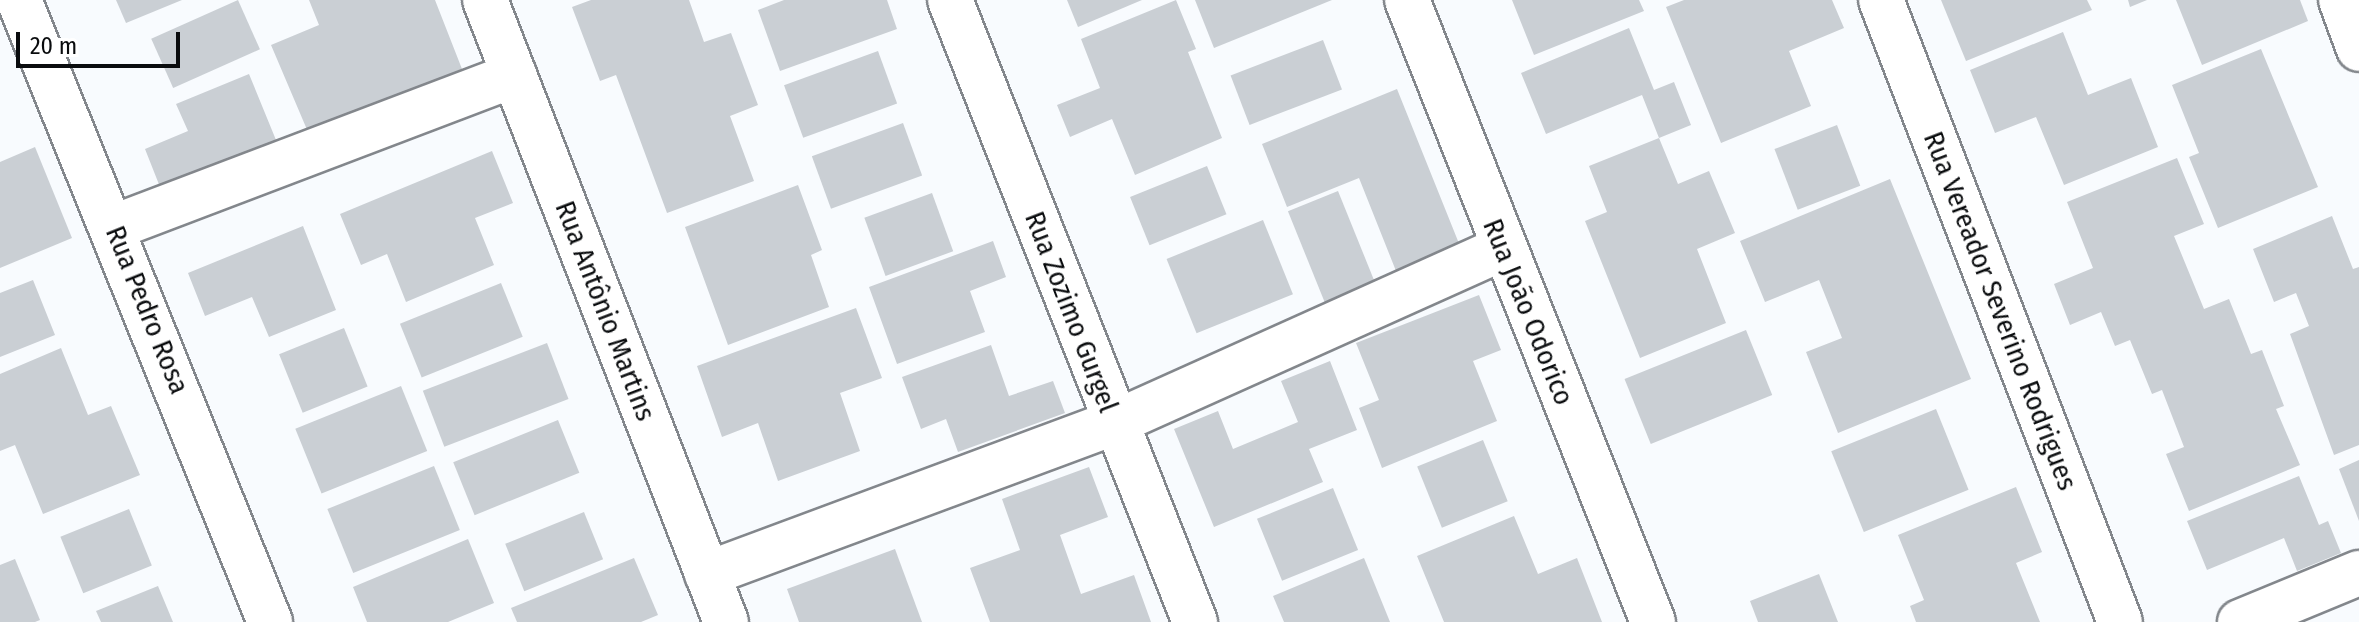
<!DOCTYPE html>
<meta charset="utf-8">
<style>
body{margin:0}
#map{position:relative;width:2359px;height:622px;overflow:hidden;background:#f8fbfe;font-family:"Fira Sans Condensed",sans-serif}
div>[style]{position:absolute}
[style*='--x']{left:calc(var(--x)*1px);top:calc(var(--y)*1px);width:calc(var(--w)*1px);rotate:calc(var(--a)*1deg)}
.building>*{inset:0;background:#cacfd4;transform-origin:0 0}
.roads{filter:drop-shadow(2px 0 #83878c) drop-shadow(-2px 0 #83878c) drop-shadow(0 2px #83878c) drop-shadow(0 -2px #83878c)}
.minor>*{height:44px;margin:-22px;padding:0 22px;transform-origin:22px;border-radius:22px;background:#fff}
span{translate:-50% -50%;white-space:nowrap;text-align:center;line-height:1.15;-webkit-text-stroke:6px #fff;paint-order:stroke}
.street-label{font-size:28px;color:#0a0c0e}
.scale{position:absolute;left:16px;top:32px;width:164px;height:36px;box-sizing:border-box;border:4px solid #0a0c0e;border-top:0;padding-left:10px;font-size:24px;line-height:28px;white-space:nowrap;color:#0a0c0e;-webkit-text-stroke:6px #fff;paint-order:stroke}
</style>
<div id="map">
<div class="building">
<i style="clip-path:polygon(116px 0,182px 0,126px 23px)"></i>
<i style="left:238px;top:0;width:54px;height:95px;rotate:66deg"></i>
<i style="clip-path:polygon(309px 0,435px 0,462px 69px,308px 132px,271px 45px,319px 25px)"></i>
<i style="clip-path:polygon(591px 0,689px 0,704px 42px,731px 33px,758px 105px,730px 116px,754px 181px,667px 213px,616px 75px,600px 81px,572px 7px)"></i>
<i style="clip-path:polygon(784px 0,887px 0,897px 29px,780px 71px,758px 10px)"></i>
<i style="clip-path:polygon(1067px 0,1142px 0,1078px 27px)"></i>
<i style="clip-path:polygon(1176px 0,1196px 49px,1188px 52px,1222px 138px,1135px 175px,1112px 119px,1070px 137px,1057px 105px,1100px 88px,1081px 39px)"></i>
<i style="clip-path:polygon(1195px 0,1332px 0,1214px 48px)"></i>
<i style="clip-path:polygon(1512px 0,1639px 0,1644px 11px,1534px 55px)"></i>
<i style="clip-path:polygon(1684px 0,1832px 0,1844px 28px,1789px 51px,1811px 106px,1721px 143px,1666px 7px)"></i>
<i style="clip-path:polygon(1941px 0,2087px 0,2092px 10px,1966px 61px)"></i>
<i style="clip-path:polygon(2128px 0,2147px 0,2130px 7px)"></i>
<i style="clip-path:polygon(2176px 0,2300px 0,2308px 21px,2202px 65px)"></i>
<i style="clip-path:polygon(1629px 28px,1654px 90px,1674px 82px,1691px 125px,1659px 138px,1642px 95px,1546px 134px,1521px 73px)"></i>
<i style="clip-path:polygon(2063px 32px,2088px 95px,2131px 78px,2158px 147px,2064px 185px,2036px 117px,1995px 133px,1970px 70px)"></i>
<i style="left:1323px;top:40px;width:53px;height:99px;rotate:69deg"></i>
<i style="clip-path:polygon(2261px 49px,2318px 187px,2218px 228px,2189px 157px,2199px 153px,2172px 85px)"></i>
<i style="left:878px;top:51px;width:56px;height:100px;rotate:70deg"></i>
<i style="clip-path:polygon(249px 74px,276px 140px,160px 187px,145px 149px,188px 131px,176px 104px)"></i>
<i style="clip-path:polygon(1397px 89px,1460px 246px,1396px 271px,1359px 178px,1287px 207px,1262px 144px)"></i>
<i style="left:903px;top:123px;width:56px;height:97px;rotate:70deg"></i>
<i style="left:1837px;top:125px;width:65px;height:67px;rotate:69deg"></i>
<i style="clip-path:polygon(1659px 138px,1678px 184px,1709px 171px,1735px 233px,1697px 249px,1726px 323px,1640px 358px,1585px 221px,1607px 212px,1589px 166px)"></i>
<i style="clip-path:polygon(35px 147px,72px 238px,0 268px,0 162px)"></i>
<i style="clip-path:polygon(492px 151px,513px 203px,475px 218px,494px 265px,406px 302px,387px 254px,361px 265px,340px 214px)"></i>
<i style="clip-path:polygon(2177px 158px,2204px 224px,2174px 236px,2204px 309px,2229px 299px,2251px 354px,2262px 350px,2284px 406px,2276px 409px,2300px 465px,2189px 511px,2166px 454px,2184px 447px,2162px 390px,2152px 394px,2130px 340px,2115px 346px,2101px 312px,2070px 325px,2054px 284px,2093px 268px,2067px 202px)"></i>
<i style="left:1207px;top:166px;width:52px;height:83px;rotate:68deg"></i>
<i style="clip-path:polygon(1890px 179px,1971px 379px,1838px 433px,1806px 352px,1842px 338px,1819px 280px,1765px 302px,1740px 241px)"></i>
<i style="clip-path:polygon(798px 185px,822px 250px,811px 255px,829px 307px,728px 345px,685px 227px)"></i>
<i style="left:1338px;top:191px;width:103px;height:54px;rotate:68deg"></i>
<i style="left:932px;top:193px;width:62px;height:72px;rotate:70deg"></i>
<i style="clip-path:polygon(2332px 216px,2353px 269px,2359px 267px,2359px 445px,2334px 455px,2290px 334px,2309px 326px,2296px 293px,2274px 302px,2253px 249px)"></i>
<i style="left:1263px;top:220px;width:80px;height:104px;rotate:68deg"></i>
<i style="clip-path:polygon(303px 226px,336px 310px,269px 337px,252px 297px,205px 316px,188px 273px)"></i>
<i style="clip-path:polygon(993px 241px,1006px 277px,970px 291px,985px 332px,897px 364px,869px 287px)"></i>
<i style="clip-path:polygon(33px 280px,55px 335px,0 357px,0 293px)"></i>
<i style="left:501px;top:283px;width:58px;height:109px;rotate:68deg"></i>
<i style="clip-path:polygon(1479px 295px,1501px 350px,1473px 361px,1497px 421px,1382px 468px,1359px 408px,1379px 400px,1356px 343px)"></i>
<i style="clip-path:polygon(856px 308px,882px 378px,840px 393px,860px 451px,778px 481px,758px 423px,722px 437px,697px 366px)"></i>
<i style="left:344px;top:328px;width:63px;height:70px;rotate:68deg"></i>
<i style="left:1746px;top:330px;width:70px;height:131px;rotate:68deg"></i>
<i style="left:547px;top:343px;width:60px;height:133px;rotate:69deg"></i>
<i style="clip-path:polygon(991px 345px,1009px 396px,1053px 381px,1065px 413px,958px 452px,946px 419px,921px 429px,902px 377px)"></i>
<i style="clip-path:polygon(61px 348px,88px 415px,111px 406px,140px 475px,43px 514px,15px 445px,0 451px,0 374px)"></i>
<i style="clip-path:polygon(1330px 361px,1357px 430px,1309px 449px,1323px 482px,1214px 527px,1174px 429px,1218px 411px,1233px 449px,1298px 422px,1281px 381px)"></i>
<i style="left:401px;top:386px;width:70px;height:114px;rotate:68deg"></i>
<i style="left:1936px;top:409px;width:87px;height:113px;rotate:68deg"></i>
<i style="left:558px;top:420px;width:57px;height:113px;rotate:68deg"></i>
<i style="left:1483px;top:440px;width:66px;height:71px;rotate:68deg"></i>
<i style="clip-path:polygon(2359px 460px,2359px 521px,2339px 469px)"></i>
<i style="left:434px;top:466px;width:69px;height:115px;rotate:68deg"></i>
<i style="clip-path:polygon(1089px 467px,1108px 517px,1060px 535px,1081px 594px,1134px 575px,1151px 622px,990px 622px,970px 568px,1020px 550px,1002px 499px)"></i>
<i style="clip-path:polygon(2299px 476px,2319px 525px,2328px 521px,2341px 553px,2297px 571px,2284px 538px,2207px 570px,2187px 521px)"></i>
<i style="clip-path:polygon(2016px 487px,2042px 552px,2016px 563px,2040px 622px,1916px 622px,1910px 606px,1924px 600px,1898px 535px)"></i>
<i style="left:1333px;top:488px;width:67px;height:82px;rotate:68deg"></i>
<i style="left:129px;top:509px;width:61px;height:74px;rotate:68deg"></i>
<i style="left:584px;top:512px;width:51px;height:85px;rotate:68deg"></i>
<i style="clip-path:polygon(1514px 516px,1538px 574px,1577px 558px,1602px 622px,1444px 622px,1417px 556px)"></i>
<i style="clip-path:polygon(468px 539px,494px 603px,448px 622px,367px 622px,353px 587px)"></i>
<i style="clip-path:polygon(895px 549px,922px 622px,799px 622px,787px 589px)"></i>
<i style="clip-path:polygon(634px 558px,658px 615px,641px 622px,517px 622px,511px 608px)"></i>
<i style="clip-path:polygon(1364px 558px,1390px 622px,1284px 622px,1273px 596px)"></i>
<i style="clip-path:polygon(15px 559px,40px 620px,35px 622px,0 622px,0 565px)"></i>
<i style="clip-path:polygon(1819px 574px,1838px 622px,1758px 622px,1750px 601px)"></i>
<i style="clip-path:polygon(158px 586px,173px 622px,101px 622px,96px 611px)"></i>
</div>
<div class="roads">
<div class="minor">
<i style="--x:19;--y:0;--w:671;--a:68.02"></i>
<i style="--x:485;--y:0;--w:667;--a:68.82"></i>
<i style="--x:950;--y:0;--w:669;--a:68.5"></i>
<i style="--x:1407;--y:0;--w:669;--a:68.42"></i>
<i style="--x:1881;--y:0;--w:666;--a:68.98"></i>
<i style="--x:2341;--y:0;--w:52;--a:69.8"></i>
<i style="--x:114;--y:227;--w:428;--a:-20.8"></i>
<i style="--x:707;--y:574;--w:434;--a:-20.4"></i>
<i style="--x:1114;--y:423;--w:425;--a:-24.2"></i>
<i style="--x:2240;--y:622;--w:129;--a:-22.4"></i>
</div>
</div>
<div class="street-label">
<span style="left:147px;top:310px;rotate:68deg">Rua Pedro Rosa</span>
<span style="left:605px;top:311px;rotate:69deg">Rua Antônio Martins</span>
<span style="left:2000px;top:311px;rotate:69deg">Rua Vereador Severino Rodrigues</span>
<span style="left:1071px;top:312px;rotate:69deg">Rua Zozimo Gurgel</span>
<span style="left:1528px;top:312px;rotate:68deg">Rua João Odorico</span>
</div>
<div class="scale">20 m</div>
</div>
